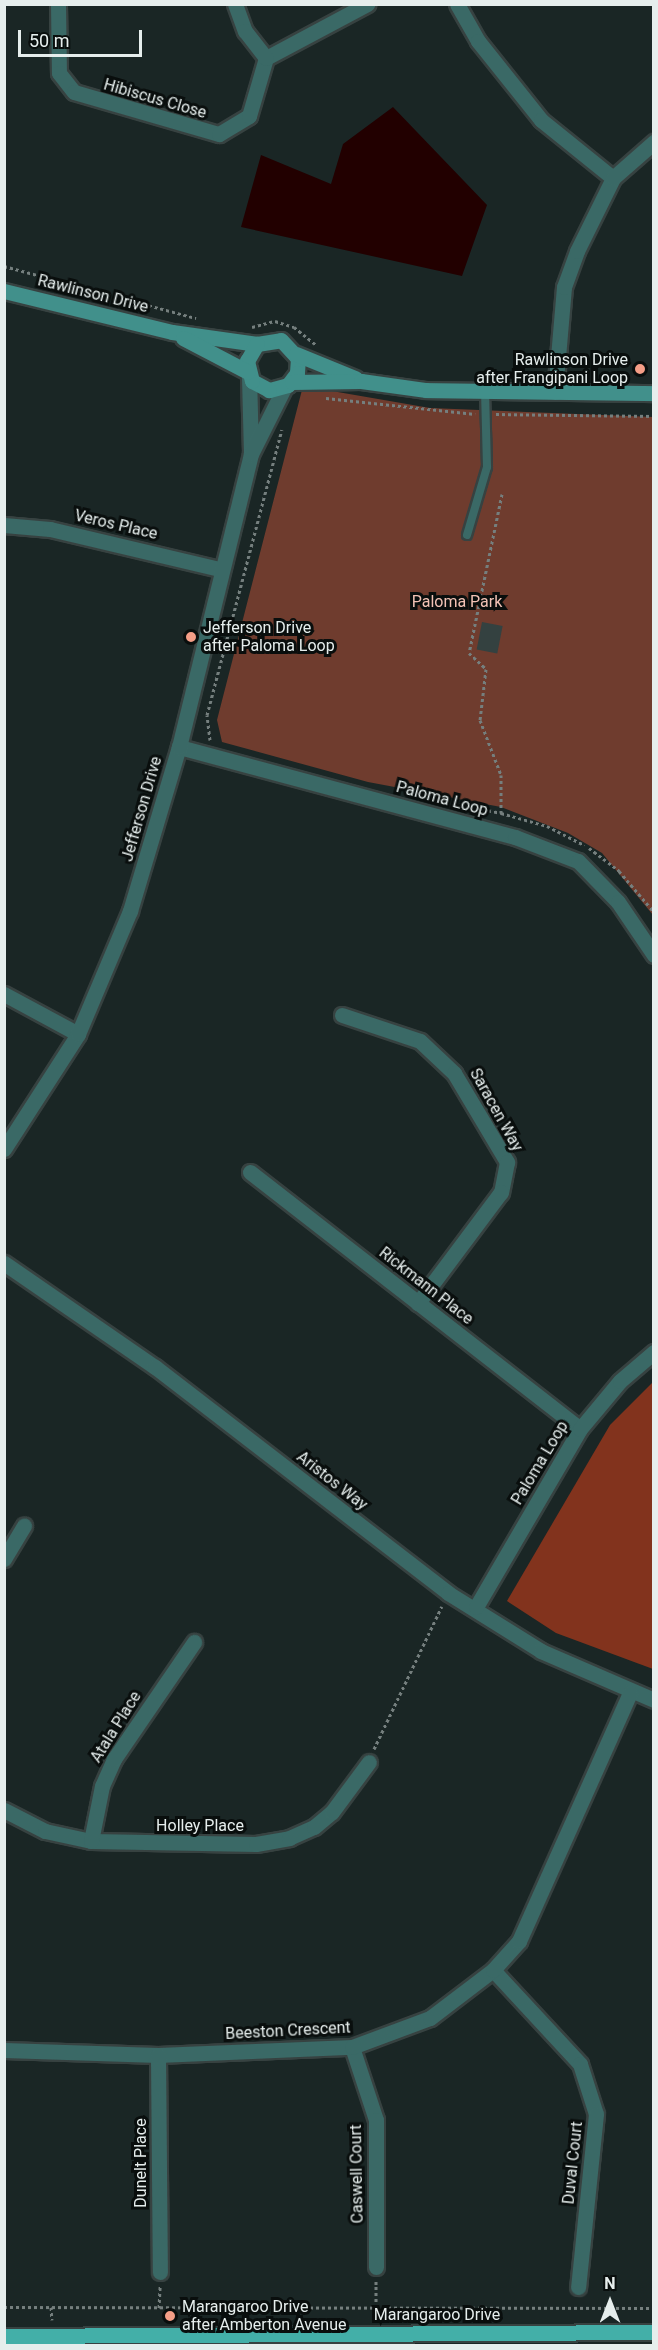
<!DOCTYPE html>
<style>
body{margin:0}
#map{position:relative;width:658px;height:2350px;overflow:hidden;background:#1a2625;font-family:Roboto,sans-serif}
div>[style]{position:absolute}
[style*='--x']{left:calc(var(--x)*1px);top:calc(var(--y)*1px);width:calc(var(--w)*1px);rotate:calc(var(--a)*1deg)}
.green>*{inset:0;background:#6f3c2e}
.forest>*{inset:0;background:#82331d}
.water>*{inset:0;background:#200}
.building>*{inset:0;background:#344140;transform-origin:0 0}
.path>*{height:3px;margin-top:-1.5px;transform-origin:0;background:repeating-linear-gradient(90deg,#757f7e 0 3px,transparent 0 6px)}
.roads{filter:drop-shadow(2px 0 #374241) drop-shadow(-2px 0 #374241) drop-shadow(0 2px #374241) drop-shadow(0 -2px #374241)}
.lane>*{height:8px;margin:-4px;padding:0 4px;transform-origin:4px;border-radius:4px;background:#3a6966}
.street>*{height:15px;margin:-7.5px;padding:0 7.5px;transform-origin:7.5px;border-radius:7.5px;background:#3a6966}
.secondary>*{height:15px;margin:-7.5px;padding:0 7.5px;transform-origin:7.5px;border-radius:7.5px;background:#41908b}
.primary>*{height:15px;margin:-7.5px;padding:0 7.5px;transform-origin:7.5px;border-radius:7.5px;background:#43afa8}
.dots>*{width:16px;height:16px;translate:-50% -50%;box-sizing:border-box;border:3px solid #090e0d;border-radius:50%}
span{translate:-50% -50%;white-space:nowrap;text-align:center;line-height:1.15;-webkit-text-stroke:6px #090e0d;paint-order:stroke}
.street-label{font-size:16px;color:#e6eeed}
.poi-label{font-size:16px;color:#e6eeed}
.right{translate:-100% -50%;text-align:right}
.left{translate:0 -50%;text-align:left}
.park-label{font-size:16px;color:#f2c2b5}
.frame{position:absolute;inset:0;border:6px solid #e6eeed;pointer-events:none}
.north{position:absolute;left:580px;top:2272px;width:60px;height:60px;-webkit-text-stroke:4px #090e0d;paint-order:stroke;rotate:0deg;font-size:16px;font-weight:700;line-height:24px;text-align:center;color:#e6eeed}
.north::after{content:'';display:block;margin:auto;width:21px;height:27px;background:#e6eeed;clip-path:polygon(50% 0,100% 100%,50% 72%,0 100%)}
.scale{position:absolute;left:18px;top:30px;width:124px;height:27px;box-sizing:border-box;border:3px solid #e6eeed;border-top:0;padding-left:8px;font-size:18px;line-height:21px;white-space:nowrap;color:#e6eeed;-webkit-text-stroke:4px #090e0d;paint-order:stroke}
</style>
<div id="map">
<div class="green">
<i style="clip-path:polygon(303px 386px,430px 408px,653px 417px,653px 915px,602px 853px,568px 833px,501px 807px,368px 782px,222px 742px,217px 720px)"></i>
</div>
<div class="forest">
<i style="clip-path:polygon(653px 1382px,653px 1669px,556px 1633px,507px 1601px,610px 1425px)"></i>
</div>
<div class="water">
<i style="clip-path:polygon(393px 107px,487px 205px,462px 276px,241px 227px,261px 155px,331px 184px,343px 144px)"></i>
</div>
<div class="building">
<i style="left:482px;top:622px;width:21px;height:28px;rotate:11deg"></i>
</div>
<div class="path">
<i style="--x:4;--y:266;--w:199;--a:15.2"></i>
<i style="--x:252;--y:327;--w:24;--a:-15"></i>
<i style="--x:275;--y:321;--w:20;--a:18"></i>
<i style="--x:294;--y:327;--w:28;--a:39"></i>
<i style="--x:326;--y:398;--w:150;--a:6.1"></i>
<i style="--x:496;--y:414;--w:158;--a:0.7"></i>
<i style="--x:502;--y:494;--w:162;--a:101.7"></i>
<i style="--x:469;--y:653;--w:23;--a:43"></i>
<i style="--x:486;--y:669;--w:51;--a:96.7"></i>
<i style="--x:480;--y:720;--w:59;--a:69.1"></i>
<i style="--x:501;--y:775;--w:38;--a:90"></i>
<i style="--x:501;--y:813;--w:48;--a:15.8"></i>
<i style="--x:547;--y:826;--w:42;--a:27.2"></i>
<i style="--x:210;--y:740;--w:25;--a:-97"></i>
<i style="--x:207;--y:715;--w:295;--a:-75.3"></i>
<i style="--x:459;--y:804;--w:43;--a:12.1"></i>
<i style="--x:589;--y:848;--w:38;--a:37"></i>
<i style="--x:619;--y:871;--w:54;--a:49.5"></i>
<i style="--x:374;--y:1749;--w:158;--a:-64.6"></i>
<i style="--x:376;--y:2281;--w:27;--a:90"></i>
<i style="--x:4;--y:2307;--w:650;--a:0.09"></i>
<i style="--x:51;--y:2307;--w:13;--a:86"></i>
<i style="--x:159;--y:2308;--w:22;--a:-87"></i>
</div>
<div class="roads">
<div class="lane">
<i style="--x:467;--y:535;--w:71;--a:-73.6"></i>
<i style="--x:487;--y:467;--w:76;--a:-91.5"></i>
</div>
<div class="street">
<i style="--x:58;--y:4;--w:69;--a:89.2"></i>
<i style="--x:59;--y:73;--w:24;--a:52"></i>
<i style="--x:74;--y:92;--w:151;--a:16.2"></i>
<i style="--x:219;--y:134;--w:35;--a:-31"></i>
<i style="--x:249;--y:116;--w:60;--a:-73.7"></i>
<i style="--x:266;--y:58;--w:115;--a:-28.1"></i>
<i style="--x:235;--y:4;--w:29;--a:70"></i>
<i style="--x:245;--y:31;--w:34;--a:52"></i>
<i style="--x:457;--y:4;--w:43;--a:60.4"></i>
<i style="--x:478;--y:41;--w:101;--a:51.4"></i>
<i style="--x:541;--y:120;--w:92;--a:38.9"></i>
<i style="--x:249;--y:376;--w:75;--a:88.5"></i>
<i style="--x:555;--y:392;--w:105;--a:-85.1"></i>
<i style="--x:564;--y:287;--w:38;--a:-70"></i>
<i style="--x:577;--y:251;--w:81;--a:-63.7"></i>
<i style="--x:613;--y:178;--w:55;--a:-41.3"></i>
<i style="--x:4;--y:525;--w:46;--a:5"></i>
<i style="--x:50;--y:529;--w:174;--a:13.3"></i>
<i style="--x:179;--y:747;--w:348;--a:15"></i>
<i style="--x:515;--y:837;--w:67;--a:20.9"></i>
<i style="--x:578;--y:861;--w:57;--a:45.7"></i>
<i style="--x:618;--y:902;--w:64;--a:55.8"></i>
<i style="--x:4;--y:994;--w:84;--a:28.4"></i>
<i style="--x:342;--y:1015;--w:82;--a:18.4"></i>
<i style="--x:420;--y:1041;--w:47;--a:43.3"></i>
<i style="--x:454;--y:1073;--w:104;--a:59.2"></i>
<i style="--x:507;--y:1162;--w:31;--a:101"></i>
<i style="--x:501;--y:1192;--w:139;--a:126.8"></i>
<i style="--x:4;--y:1149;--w:137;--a:-57.2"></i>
<i style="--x:78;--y:1034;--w:134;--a:-67.1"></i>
<i style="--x:130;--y:911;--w:171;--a:-73.4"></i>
<i style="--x:179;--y:747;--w:302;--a:-76.2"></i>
<i style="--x:251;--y:454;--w:74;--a:-63.4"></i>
<i style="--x:250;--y:1172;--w:418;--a:37.9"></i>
<i style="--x:4;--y:1263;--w:183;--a:34.6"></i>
<i style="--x:155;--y:1367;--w:370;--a:37.6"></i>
<i style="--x:448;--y:1593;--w:110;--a:31.9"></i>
<i style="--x:541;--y:1651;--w:123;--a:23.4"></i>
<i style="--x:4;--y:1559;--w:39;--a:-59"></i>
<i style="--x:476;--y:1607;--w:206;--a:-59.7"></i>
<i style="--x:580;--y:1429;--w:62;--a:-50.2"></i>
<i style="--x:620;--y:1381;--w:45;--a:-40.5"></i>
<i style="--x:4;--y:1810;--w:46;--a:27.1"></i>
<i style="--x:45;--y:1831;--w:47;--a:12.3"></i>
<i style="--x:91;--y:1841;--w:165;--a:1"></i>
<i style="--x:256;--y:1844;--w:34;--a:-10"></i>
<i style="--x:289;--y:1838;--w:27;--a:-24"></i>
<i style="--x:314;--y:1827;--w:23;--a:-40"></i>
<i style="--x:332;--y:1812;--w:62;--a:-53.5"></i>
<i style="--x:91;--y:1841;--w:56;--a:-78.7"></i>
<i style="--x:102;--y:1786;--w:30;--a:-66"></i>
<i style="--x:114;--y:1759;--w:142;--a:-55.6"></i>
<i style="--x:493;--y:1970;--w:128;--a:47.2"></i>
<i style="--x:580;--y:2064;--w:52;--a:72.3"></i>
<i style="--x:596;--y:2114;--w:174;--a:95.9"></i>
<i style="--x:352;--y:2047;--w:77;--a:71.8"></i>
<i style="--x:376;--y:2120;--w:147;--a:90"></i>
<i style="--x:4;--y:2050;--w:154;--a:1.9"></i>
<i style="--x:158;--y:2055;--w:194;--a:-2.4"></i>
<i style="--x:352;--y:2047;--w:83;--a:-20.4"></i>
<i style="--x:430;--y:2018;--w:79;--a:-37.3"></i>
<i style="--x:493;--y:1970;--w:39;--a:-48"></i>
<i style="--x:519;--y:1941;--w:272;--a:-65.9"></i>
<i style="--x:158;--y:2055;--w:217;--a:89.5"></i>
</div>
<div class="secondary">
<i style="--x:4;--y:291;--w:173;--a:13.7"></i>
<i style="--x:172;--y:332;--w:86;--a:8"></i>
<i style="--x:257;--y:344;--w:24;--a:-9"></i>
<i style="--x:281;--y:340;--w:25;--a:47"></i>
<i style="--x:298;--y:358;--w:15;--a:94"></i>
<i style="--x:297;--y:373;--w:15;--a:127"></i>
<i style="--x:288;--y:385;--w:20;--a:165"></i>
<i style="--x:269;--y:390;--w:19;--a:-152"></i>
<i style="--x:252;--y:381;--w:21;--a:-104"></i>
<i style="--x:247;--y:361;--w:20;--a:-60"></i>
<i style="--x:183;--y:338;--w:73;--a:27.6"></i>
<i style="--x:296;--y:354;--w:64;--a:22.1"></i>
<i style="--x:292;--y:382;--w:69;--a:-0.8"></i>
<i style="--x:361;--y:381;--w:66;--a:7.9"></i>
<i style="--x:426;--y:390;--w:228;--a:0.8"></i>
</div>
<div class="primary">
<i style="--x:4;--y:2336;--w:650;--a:-0.35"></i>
</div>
</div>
<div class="dots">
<i style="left:640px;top:369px;background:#f49e87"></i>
<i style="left:191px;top:637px;background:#f49e87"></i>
<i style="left:170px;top:2316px;background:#f49e87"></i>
</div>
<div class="street-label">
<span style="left:155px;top:99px;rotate:16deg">Hibiscus Close</span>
<span style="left:93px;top:294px;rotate:14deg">Rawlinson Drive</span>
<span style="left:116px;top:525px;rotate:13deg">Veros Place</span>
<span style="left:442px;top:799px;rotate:15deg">Paloma Loop</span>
<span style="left:142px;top:809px;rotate:-74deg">Jefferson Drive</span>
<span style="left:496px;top:1110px;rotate:61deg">Saracen Way</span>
<span style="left:426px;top:1286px;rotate:38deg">Rickmann Place</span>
<span style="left:540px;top:1463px;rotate:-59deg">Paloma Loop</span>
<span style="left:332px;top:1481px;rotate:38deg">Aristos Way</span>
<span style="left:116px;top:1727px;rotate:-58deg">Atala Place</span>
<span style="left:200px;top:1826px">Holley Place</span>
<span style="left:288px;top:2031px;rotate:-3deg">Beeston Crescent</span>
<span style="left:141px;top:2163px;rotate:-90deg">Dunelt Place</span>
<span style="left:573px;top:2163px;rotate:-84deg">Duval Court</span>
<span style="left:357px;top:2174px;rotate:-91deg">Caswell Court</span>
<span style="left:437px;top:2315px">Marangaroo Drive</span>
</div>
<div class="poi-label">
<span class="right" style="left:628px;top:369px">Rawlinson Drive<br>after Frangipani Loop</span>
<span class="left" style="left:203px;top:637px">Jefferson Drive<br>after Paloma Loop</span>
<span class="left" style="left:182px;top:2316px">Marangaroo Drive<br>after Amberton Avenue</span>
</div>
<div class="park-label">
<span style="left:457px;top:602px">Paloma Park</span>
</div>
<div class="frame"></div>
<div class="north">N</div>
<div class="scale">50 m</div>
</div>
